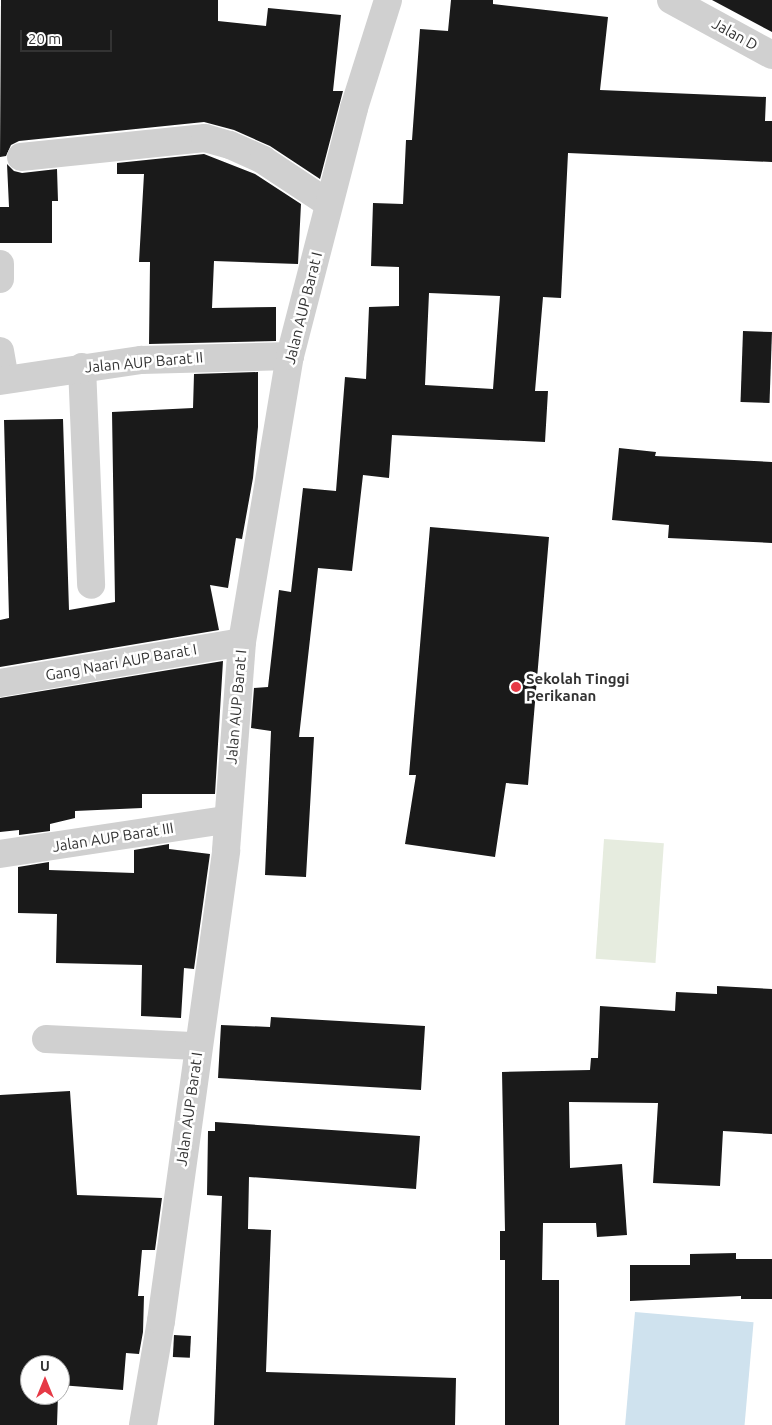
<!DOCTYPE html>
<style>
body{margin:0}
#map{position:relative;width:772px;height:1425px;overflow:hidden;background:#fff;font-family:Ubuntu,sans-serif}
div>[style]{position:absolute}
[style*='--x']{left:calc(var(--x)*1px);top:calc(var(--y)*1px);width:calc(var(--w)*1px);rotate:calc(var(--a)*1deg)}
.green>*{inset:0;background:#e6ecdf;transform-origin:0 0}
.water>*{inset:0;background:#cfe2ee;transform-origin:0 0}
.building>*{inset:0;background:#1a1a1a;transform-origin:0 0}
.minor>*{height:28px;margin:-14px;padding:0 14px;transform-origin:14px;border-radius:14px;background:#d0d0d0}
.dots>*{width:14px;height:14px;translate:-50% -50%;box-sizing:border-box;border:2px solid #fff;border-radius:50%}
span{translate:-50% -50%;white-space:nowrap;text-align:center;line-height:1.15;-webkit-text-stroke:5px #fff;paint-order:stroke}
.street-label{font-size:15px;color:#333}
.poi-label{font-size:15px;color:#333;font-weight:700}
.left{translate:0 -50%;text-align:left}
.north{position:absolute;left:20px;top:1355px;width:50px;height:50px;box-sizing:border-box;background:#fff;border:1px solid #adadad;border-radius:50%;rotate:0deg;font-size:14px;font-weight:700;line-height:20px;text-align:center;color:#333}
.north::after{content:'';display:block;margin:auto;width:18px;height:22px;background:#e63946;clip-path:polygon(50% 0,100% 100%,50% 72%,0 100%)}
.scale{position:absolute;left:20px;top:30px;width:92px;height:22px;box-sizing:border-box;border:2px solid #333;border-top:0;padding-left:6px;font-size:15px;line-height:18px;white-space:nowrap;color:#333;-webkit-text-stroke:4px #fff;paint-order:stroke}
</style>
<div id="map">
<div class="green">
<i style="left:604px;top:839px;width:60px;height:120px;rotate:4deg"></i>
</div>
<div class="water">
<i style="left:635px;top:1312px;width:119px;height:114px;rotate:5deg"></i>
</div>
<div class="building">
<i style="clip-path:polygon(1px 0,218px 0,218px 21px,266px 26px,268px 8px,341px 15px,333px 91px,343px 91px,320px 179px,270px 146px,234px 130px,204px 122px,19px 141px,11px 145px,6px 156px,0 157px)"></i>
<i style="clip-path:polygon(evenodd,451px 0,493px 0,493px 4px,608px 17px,600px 90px,766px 97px,765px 121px,772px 121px,772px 162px,568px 153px,561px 298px,543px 297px,535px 391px,548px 391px,545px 442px,392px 435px,389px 478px,363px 475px,352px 571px,318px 568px,299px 737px,314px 737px,306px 877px,265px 875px,271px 731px,251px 728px,254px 688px,268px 687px,279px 590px,291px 592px,303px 488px,336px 491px,345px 377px,366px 379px,369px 307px,399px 306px,399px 267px,371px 266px,373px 203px,403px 204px,406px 140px,412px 140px,420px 29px,448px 31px,451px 0,429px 293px,500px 296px,493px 389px,425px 385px,429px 293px)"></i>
<i style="clip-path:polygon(712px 0,772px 0,772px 32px)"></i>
<i style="clip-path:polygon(204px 154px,255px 174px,301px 204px,298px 264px,214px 261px,212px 308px,276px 307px,276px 341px,149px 344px,150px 262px,139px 262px,144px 174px,117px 174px,117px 163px)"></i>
<i style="clip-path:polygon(7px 164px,14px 171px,22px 173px,57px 169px,58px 201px,52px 201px,52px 243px,0 243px,0 207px,9px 207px)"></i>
<i style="left:743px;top:331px;width:29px;height:71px;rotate:2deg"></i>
<i style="clip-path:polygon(258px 372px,258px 427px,253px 478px,242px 539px,236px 538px,228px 588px,210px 585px,219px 630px,0 667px,0 620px,9px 618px,4px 420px,63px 419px,69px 610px,115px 602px,112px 412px,193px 408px,194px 374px)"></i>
<i style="clip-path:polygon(619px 448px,656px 452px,655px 456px,772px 462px,772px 543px,668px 538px,669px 525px,612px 520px)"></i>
<i style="clip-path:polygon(430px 527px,549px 537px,528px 785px,506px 783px,495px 857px,405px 844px,416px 775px,409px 775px)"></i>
<i style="clip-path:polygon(223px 661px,215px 794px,142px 794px,142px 808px,75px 811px,75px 818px,50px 824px,50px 831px,19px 835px,19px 830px,0 832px,0 698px)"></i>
<i style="clip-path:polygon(169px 844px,169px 849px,210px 854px,194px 969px,184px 968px,181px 1018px,141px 1016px,142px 965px,56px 963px,57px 914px,18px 913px,18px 867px,49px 862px,49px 870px,134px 873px,134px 850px)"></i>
<i style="clip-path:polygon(717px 986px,772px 989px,772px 1134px,723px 1131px,720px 1186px,653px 1183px,658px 1103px,569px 1102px,570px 1168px,622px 1164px,627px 1235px,597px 1237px,596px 1223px,543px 1223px,542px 1280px,559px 1280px,559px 1425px,505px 1425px,505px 1260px,500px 1260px,500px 1231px,505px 1231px,502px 1072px,590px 1070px,591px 1058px,598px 1058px,600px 1006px,675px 1011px,676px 992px,717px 994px)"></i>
<i style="clip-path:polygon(271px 1017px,425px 1026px,421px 1090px,218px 1078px,221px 1025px,270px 1027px)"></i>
<i style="clip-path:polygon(70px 1091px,77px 1195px,162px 1198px,155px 1250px,142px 1250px,138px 1296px,144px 1296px,143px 1332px,139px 1354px,126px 1353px,123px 1390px,60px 1385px,60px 1365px,30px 1365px,30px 1395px,58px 1395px,57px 1425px,0 1425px,0 1095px)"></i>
<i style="clip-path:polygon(215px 1122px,420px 1136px,416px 1189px,249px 1177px,248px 1229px,271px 1230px,266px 1372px,456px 1378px,455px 1425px,214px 1425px,222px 1196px,207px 1195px,208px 1131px,215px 1131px)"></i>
<i style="clip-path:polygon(736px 1253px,736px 1259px,772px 1259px,772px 1299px,741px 1299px,741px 1296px,630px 1301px,630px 1265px,690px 1265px,690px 1254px)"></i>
<i style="left:174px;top:1335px;width:17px;height:22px;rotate:3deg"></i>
</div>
<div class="minor">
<i style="--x:671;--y:0;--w:115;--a:28.6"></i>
<i style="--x:21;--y:157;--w:185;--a:-5.9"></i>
<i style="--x:205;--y:138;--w:26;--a:16"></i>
<i style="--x:230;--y:145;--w:36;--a:24"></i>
<i style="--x:263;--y:160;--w:78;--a:33.5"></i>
<i style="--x:0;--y:264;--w:15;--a:90"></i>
<i style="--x:0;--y:351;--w:29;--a:80"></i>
<i style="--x:82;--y:367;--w:218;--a:87.6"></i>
<i style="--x:0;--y:381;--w:143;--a:-8.5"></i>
<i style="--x:141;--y:360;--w:149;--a:-1.5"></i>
<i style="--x:0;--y:683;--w:245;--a:-9.6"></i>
<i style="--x:0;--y:854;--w:229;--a:-8.6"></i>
<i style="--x:46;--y:1039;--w:151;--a:2.7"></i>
<i style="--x:143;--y:1425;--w:106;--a:-80.2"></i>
<i style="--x:161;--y:1321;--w:475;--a:-82.1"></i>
<i style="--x:226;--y:850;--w:209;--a:-85.6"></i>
<i style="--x:242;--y:642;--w:290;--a:-80.5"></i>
<i style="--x:290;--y:356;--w:256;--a:-75.5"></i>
<i style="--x:354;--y:108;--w:113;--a:-72.5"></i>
</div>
<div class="dots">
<i style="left:516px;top:687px;background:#e63946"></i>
</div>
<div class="street-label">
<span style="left:735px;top:34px;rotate:29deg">Jalan D</span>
<span style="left:303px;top:308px;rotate:-76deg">Jalan AUP Barat I</span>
<span style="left:144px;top:362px;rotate:-5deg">Jalan AUP Barat II</span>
<span style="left:121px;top:662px;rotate:-10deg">Gang Naari AUP Barat I</span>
<span style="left:236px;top:707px;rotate:-85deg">Jalan AUP Barat I</span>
<span style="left:113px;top:837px;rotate:-9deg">Jalan AUP Barat III</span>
<span style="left:189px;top:1109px;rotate:-82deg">Jalan AUP Barat I</span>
</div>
<div class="poi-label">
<span class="left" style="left:526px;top:687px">Sekolah Tinggi<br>Perikanan</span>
</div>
<div class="north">U</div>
<div class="scale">20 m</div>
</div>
